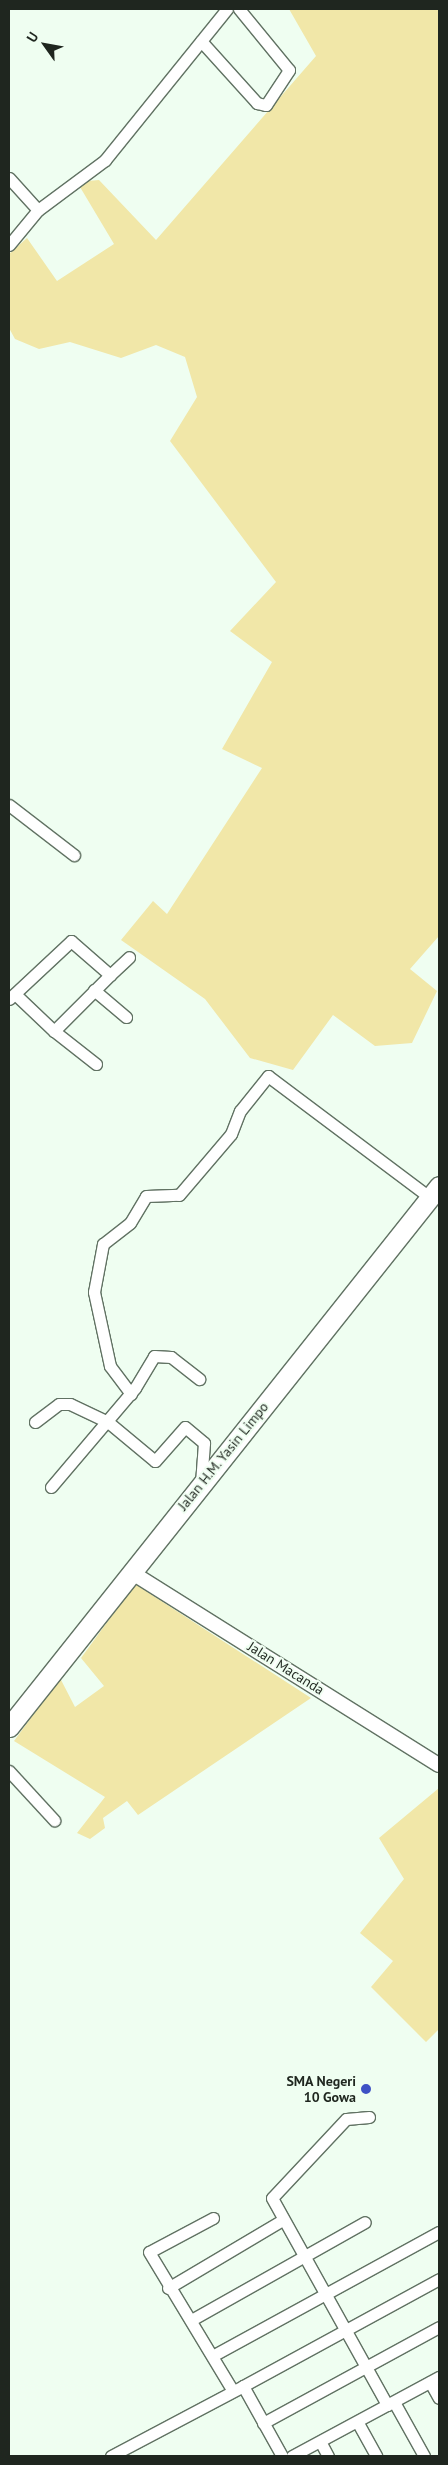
<!DOCTYPE html>
<style>
body{margin:0}
#map{position:relative;width:448px;height:2465px;overflow:hidden;background:#effef1;font-family:"PT Sans",sans-serif}
div>[style]{position:absolute}
[style*='--x']{left:calc(var(--x)*1px);top:calc(var(--y)*1px);width:calc(var(--w)*1px);rotate:calc(var(--a)*1deg)}
.green>*{inset:0;background:#f1e7a8}
.roads{filter:drop-shadow(1px 0 #617263) drop-shadow(-1px 0 #617263) drop-shadow(0 1px #617263) drop-shadow(0 -1px #617263)}
.minor>*{height:11px;margin:-5.5px;padding:0 5.5px;transform-origin:5.5px;border-radius:5.5px;background:#fff}
.tertiary>*{height:14px;margin:-7px;padding:0 7px;transform-origin:7px;border-radius:7px;background:#fff}
.primary>*{height:19px;margin:-9.5px;padding:0 9.5px;transform-origin:9.5px;border-radius:9.5px;background:#fff}
.dots>*{width:14px;height:14px;translate:-50% -50%;box-sizing:border-box;border:2px solid #effef1;border-radius:50%}
span{translate:-50% -50%;white-space:nowrap;text-align:center;line-height:1.15;-webkit-text-stroke:4px #effef1;paint-order:stroke}
.street-label{font-size:14px;color:#1f261f}
.poi-label{font-size:14px;color:#1f261f;font-weight:700}
.right{translate:-100% -50%;text-align:right}
.frame{position:absolute;inset:0;border:10px solid #1f261f;pointer-events:none}
.north{position:absolute;left:20px;top:20px;width:50px;height:50px;-webkit-text-stroke:4px #effef1;paint-order:stroke;rotate:302deg;font-size:14px;font-weight:700;line-height:20px;text-align:center;color:#1f261f}
.north::after{content:'';display:block;margin:auto;width:18px;height:22px;background:#1f261f;clip-path:polygon(50% 0,100% 100%,50% 72%,0 100%)}
</style>
<div id="map">
<div class="green">
<i style="clip-path:polygon(289px 9px,439px 9px,439px 936px,410px 969px,437px 991px,412px 1043px,375px 1046px,333px 1015px,293px 1070px,250px 1058px,205px 999px,121px 940px,153px 901px,167px 914px,262px 768px,222px 749px,272px 662px,230px 631px,276px 582px,170px 441px,197px 397px,185px 357px,156px 345px,121px 358px,70px 342px,39px 349px,15px 339px,9px 328px,9px 254px,27px 238px,57px 281px,114px 244px,77px 182px,99px 180px,156px 240px,316px 56px)"></i>
<i style="clip-path:polygon(135px 1584px,311px 1698px,138px 1815px,127px 1801px,103px 1818px,105px 1828px,90px 1839px,77px 1833px,105px 1797px,14px 1741px,60px 1678px,75px 1707px,104px 1686px,81px 1658px)"></i>
<i style="clip-path:polygon(439px 1788px,439px 2029px,426px 2042px,371px 1987px,393px 1961px,360px 1933px,404px 1879px,379px 1838px)"></i>
</div>
<div class="roads">
<div class="minor">
<i style="--x:201;--y:41;--w:84;--a:47.9"></i>
<i style="--x:257;--y:103;--w:9;--a:13"></i>
<i style="--x:266;--y:105;--w:42;--a:-56.7"></i>
<i style="--x:289;--y:70;--w:79;--a:-129.3"></i>
<i style="--x:9;--y:178;--w:43;--a:47.8"></i>
<i style="--x:9;--y:245;--w:45;--a:-50.4"></i>
<i style="--x:38;--y:210;--w:84;--a:-36.7"></i>
<i style="--x:105;--y:160;--w:194;--a:-51.1"></i>
<i style="--x:9;--y:805;--w:82;--a:37.6"></i>
<i style="--x:94;--y:990;--w:42;--a:40.2"></i>
<i style="--x:15;--y:994;--w:54;--a:43.5"></i>
<i style="--x:9;--y:999;--w:85;--a:-43.1"></i>
<i style="--x:71;--y:941;--w:52;--a:41.1"></i>
<i style="--x:110;--y:975;--w:26;--a:-43"></i>
<i style="--x:96;--y:1064;--w:53;--a:-141.8"></i>
<i style="--x:54;--y:1031;--w:79;--a:-45"></i>
<i style="--x:131;--y:1394;--w:35;--a:-127"></i>
<i style="--x:110;--y:1366;--w:76;--a:-102.2"></i>
<i style="--x:94;--y:1292;--w:49;--a:-79.4"></i>
<i style="--x:103;--y:1244;--w:34;--a:-38"></i>
<i style="--x:130;--y:1223;--w:31;--a:-59"></i>
<i style="--x:146;--y:1196;--w:33;--a:-2"></i>
<i style="--x:179;--y:1195;--w:80;--a:-49.6"></i>
<i style="--x:231;--y:1134;--w:25;--a:-69"></i>
<i style="--x:240;--y:1111;--w:45;--a:-51.3"></i>
<i style="--x:268;--y:1076;--w:201;--a:36.9"></i>
<i style="--x:35;--y:1422;--w:30;--a:-37"></i>
<i style="--x:59;--y:1404;--w:11;--a:0"></i>
<i style="--x:70;--y:1404;--w:42;--a:25.3"></i>
<i style="--x:108;--y:1422;--w:61;--a:39.7"></i>
<i style="--x:155;--y:1461;--w:45;--a:-48.6"></i>
<i style="--x:185;--y:1427;--w:25;--a:40"></i>
<i style="--x:204;--y:1443;--w:40;--a:94.3"></i>
<i style="--x:51;--y:1487;--w:130;--a:-49.7"></i>
<i style="--x:135;--y:1388;--w:37;--a:-59"></i>
<i style="--x:154;--y:1356;--w:17;--a:3"></i>
<i style="--x:171;--y:1357;--w:36;--a:38"></i>
<i style="--x:9;--y:1771;--w:67;--a:47.4"></i>
<i style="--x:369;--y:2117;--w:23;--a:175"></i>
<i style="--x:346;--y:2119;--w:108;--a:133.1"></i>
<i style="--x:272;--y:2198;--w:237;--a:60.9"></i>
<i style="--x:213;--y:2218;--w:72;--a:152"></i>
<i style="--x:149;--y:2252;--w:162;--a:58.9"></i>
<i style="--x:168;--y:2288;--w:131;--a:-30.7"></i>
<i style="--x:193;--y:2319;--w:197;--a:-29.4"></i>
<i style="--x:214;--y:2355;--w:256;--a:-28.7"></i>
<i style="--x:430;--y:2382;--w:18;--a:61"></i>
<i style="--x:243;--y:2386;--w:223;--a:-28.6"></i>
<i style="--x:394;--y:2402;--w:62;--a:60.9"></i>
<i style="--x:263;--y:2423;--w:200;--a:-28.6"></i>
<i style="--x:358;--y:2423;--w:38;--a:61"></i>
<i style="--x:321;--y:2443;--w:15;--a:62"></i>
<i style="--x:111;--y:2456;--w:149;--a:-27.9"></i>
<i style="--x:243;--y:2386;--w:80;--a:60.9"></i>
<i style="--x:292;--y:2456;--w:167;--a:-28.3"></i>
</div>
<div class="tertiary">
<i style="--x:131;--y:1572;--w:363;--a:32.1"></i>
</div>
<div class="primary">
<i style="--x:9;--y:1727;--w:691;--a:-51.52"></i>
</div>
</div>
<div class="dots">
<i style="left:366px;top:2089px;background:#3e51c5"></i>
</div>
<div class="street-label">
<span style="left:223px;top:1456px;rotate:-51deg">Jalan H.M. Yasin Limpo</span>
<span style="left:286px;top:1668px;rotate:32deg">Jalan Macanda</span>
</div>
<div class="poi-label">
<span class="right" style="left:356px;top:2089px">SMA Negeri<br>10 Gowa</span>
</div>
<div class="frame"></div>
<div class="north">U</div>
</div>
